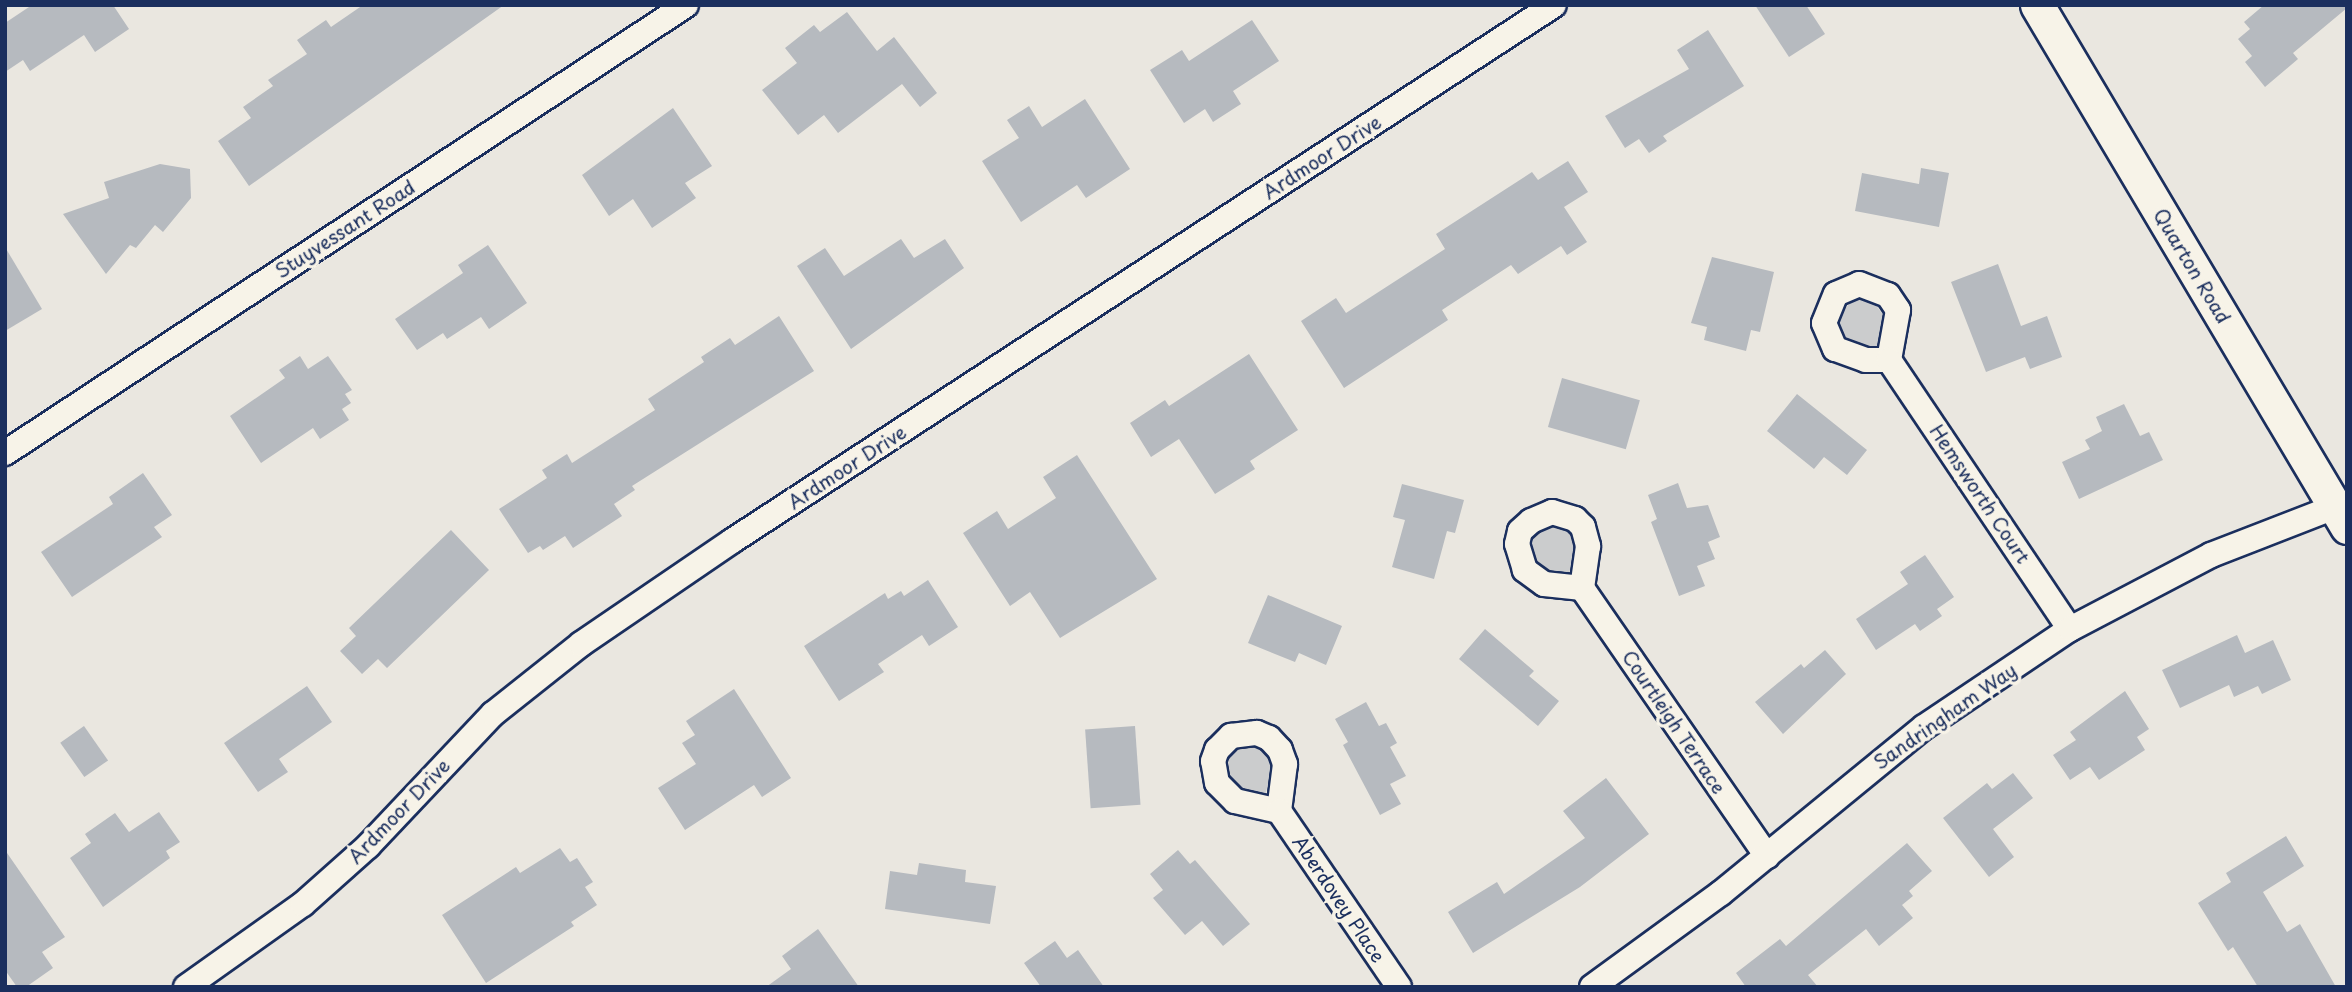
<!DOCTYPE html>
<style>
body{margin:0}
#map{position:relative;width:2352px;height:992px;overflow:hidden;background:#eae7e0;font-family:"Playpen Sans",sans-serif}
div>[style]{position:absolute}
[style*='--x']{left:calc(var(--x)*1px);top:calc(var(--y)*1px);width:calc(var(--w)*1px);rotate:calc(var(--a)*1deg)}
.green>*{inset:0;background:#cbcccd}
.building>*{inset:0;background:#b6babf;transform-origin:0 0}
.roads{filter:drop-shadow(2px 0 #1b2f5e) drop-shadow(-2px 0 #1b2f5e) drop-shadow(0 2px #1b2f5e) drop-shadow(0 -2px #1b2f5e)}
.street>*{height:24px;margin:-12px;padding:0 12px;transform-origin:12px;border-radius:12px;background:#f7f3e8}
.secondary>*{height:33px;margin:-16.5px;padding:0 16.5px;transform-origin:16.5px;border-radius:16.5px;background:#f7f3e8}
span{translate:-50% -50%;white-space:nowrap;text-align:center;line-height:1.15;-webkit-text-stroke:7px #f7f3e8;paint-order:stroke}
.street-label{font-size:19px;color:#1b2f5e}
.frame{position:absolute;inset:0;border:7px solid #1b2f5e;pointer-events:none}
</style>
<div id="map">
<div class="green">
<i style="clip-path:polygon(1855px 298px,1872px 300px,1884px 316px,1878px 347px,1855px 345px,1841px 333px,1838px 316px)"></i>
<i style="clip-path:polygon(1547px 524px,1572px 533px,1577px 548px,1569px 573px,1544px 569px,1532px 559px,1531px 537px)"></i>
<i style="clip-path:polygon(1246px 745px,1264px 750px,1271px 758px,1273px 767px,1265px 795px,1236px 789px,1226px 774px,1230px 755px)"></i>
</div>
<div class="building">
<i style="clip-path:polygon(32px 5px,113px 5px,129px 29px,95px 52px,84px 35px,30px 71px,23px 60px,5px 72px,5px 23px)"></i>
<i style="clip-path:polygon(363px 5px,504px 5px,249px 186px,218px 141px,251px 118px,243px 107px,273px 86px,268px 80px,307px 54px,297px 40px,326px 20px,331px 27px)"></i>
<i style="clip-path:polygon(1755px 5px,1806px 5px,1825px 34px,1789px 57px)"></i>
<i style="clip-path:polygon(2264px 5px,2347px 5px,2347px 8px,2293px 53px,2298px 59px,2265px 87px,2245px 62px,2252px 56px,2238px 39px,2250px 29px,2244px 22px)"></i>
<i style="clip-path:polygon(847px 12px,877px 51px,894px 37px,937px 93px,920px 107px,902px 84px,838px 133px,824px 115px,798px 135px,762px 90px,797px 63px,785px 48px,814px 25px,820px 32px)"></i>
<i style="clip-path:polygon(1252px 20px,1279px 61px,1233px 91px,1241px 104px,1213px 122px,1205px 109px,1184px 123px,1150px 70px,1182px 50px,1189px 61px)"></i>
<i style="clip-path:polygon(1708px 30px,1744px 86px,1663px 136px,1667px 141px,1649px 153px,1639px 139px,1625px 148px,1605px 116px,1689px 69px,1677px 50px)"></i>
<i style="clip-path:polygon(1085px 99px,1130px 169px,1086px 198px,1077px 185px,1021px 222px,982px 161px,1019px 138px,1007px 120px,1029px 106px,1042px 127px)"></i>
<i style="clip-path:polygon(673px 108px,712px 166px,685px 183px,696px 198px,652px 228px,633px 199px,609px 216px,582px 175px)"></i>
<i style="clip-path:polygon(1568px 161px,1588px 192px,1564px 207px,1587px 242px,1567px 255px,1561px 246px,1518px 274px,1511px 265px,1442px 310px,1448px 320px,1344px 388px,1301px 321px,1336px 298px,1346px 313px,1445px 249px,1436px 234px,1532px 172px,1538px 180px)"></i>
<i style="clip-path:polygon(160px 164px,190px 169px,191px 198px,163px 232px,155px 225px,136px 248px,130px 245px,106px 274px,63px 214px,109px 198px,104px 182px)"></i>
<i style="clip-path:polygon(1921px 168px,1949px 173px,1939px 227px,1855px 211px,1862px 173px,1919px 184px)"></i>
<i style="clip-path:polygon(901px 239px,914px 258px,945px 239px,964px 268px,851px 349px,797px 266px,825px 248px,844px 276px)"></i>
<i style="clip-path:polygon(488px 245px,527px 303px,489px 329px,481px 317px,447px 339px,443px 333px,417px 350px,395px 319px,463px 273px,458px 265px)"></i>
<i style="clip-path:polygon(5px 247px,42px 309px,5px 331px)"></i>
<i style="clip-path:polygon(1712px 257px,1774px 272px,1760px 332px,1751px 330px,1746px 351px,1704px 340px,1707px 327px,1691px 323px)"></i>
<i style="clip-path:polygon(1998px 264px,2021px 326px,2047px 316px,2062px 357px,2030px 369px,2025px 357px,1986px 372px,1951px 282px)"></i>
<i style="clip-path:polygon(779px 316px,814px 371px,632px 486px,635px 490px,614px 504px,622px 516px,573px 548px,565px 536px,543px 550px,540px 546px,528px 553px,499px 509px,547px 478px,542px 470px,567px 454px,572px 463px,655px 410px,648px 399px,704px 362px,701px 357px,730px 338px,735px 345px)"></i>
<i style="clip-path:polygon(1249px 354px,1298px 430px,1250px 461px,1255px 469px,1215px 494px,1179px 439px,1151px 457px,1130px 423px,1165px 400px,1169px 406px)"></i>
<i style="clip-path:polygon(300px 356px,308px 369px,328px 356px,352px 390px,345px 394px,351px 403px,342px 409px,349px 420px,320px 439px,313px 428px,261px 463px,230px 416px,285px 378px,279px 370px)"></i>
<i style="left:1562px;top:378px;width:81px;height:51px;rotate:16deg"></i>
<i style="clip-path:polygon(1797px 394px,1867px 450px,1847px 475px,1824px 457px,1814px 469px,1767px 431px)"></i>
<i style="clip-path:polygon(2124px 404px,2140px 436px,2149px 432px,2163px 460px,2079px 499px,2062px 462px,2090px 449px,2085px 440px,2102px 431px,2096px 417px)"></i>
<i style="clip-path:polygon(1077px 455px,1157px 579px,1060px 638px,1030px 592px,1010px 606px,963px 533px,997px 511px,1008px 529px,1056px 498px,1043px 477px)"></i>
<i style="clip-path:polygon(143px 473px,172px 515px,154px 527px,162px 537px,72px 597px,41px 552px,113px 504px,109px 497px)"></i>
<i style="clip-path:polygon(1678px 483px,1687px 508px,1708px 505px,1720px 537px,1708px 542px,1715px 559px,1697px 566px,1705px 586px,1679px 596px,1651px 522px,1657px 519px,1648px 495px)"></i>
<i style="clip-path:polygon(1402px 484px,1464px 500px,1455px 533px,1447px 531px,1434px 579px,1392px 567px,1405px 520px,1393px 517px)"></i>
<i style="clip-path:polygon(451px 530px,489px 570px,387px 668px,378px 659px,362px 674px,340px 651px,356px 636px,349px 628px)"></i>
<i style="clip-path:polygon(1925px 555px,1954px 597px,1937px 609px,1942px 616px,1920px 631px,1915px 624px,1876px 650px,1856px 619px,1908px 584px,1900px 572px)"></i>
<i style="clip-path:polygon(928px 580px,958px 627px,929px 646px,922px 635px,878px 664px,884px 672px,839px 701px,804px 646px,885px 593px,888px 599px,901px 591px,904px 596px)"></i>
<i style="clip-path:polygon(1268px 595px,1342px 626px,1326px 665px,1299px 653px,1295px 662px,1248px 643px)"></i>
<i style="clip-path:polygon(1485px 629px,1534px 671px,1529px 676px,1559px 701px,1538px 726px,1459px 659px)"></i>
<i style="clip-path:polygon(2237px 635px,2245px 653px,2273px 640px,2291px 680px,2262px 694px,2258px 686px,2234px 697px,2229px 685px,2180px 708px,2162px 670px)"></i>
<i style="clip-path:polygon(1825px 650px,1846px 674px,1783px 734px,1755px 702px,1801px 664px,1804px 668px)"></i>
<i style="clip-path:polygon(307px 686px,332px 722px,279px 759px,288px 772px,258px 792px,224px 743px)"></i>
<i style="clip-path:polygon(734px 689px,791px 778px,762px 797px,754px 785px,685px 830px,658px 788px,696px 764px,682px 743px,695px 735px,686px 721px)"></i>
<i style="clip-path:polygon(2125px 691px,2149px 729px,2137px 737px,2145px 750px,2099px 780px,2090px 767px,2070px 780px,2053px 755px,2076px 740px,2070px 732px)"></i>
<i style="clip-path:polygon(1366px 702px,1379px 726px,1386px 723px,1397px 743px,1390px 747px,1406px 776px,1390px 784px,1401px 804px,1380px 815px,1343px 745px,1348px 742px,1335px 719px)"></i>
<i style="left:84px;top:726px;width:42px;height:29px;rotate:55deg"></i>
<i style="left:1135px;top:726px;width:79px;height:50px;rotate:86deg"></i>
<i style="clip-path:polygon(2013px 773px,2033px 798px,1993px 829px,2014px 857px,1989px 877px,1943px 818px,1987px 783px,1992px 789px)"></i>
<i style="clip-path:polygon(1606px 778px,1649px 834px,1580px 887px,1473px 953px,1448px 912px,1497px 882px,1504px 894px,1585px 838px,1563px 811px)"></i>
<i style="clip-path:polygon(159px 812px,180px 842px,166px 851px,170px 858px,103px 907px,70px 858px,91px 843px,85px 834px,115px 813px,129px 832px)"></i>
<i style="clip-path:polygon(2286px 836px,2304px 866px,2263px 892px,2287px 932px,2300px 924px,2336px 987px,2258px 987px,2233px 947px,2228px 951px,2198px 903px,2231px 882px,2226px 873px)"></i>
<i style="clip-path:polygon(1907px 843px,1932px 871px,1909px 891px,1913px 896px,1902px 905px,1913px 918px,1879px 946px,1866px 929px,1808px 975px,1818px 987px,1746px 987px,1736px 973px,1780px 939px,1786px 946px)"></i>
<i style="clip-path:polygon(560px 848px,570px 862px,577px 858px,593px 882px,585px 887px,597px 905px,571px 922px,574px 926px,486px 983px,442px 915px,516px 867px,520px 873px)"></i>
<i style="clip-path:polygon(5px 850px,65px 937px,42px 952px,53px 968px,26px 987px,17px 987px,5px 970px)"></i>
<i style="clip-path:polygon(1178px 850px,1190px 864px,1195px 860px,1250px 924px,1223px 946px,1202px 921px,1185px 935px,1153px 898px,1163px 890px,1150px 874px)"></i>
<i style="clip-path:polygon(919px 863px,966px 870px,965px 882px,996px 886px,990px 924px,885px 909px,890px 871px,917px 875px)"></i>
<i style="clip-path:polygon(818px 929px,859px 987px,766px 987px,791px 969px,782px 956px)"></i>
<i style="clip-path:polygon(1055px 941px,1067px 958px,1078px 950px,1104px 987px,1041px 987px,1024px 963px)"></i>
</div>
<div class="roads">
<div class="street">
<i style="--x:1889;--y:360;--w:23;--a:180"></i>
<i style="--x:1866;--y:360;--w:33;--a:-160"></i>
<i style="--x:1835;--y:349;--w:28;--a:-113"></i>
<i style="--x:1824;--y:323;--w:31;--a:-68"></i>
<i style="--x:1836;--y:294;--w:25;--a:-23"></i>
<i style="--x:1859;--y:284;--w:31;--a:21"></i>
<i style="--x:1888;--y:295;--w:18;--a:56"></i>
<i style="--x:1898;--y:310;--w:51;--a:100.2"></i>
<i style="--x:1889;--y:360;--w:324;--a:56.1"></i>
<i style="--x:5;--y:453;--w:815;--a:-33.34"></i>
<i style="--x:1582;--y:588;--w:38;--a:-174"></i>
<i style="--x:1544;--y:584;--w:24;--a:-144"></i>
<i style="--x:1525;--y:570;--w:27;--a:-107"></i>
<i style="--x:1517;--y:544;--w:13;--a:-77"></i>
<i style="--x:1520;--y:531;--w:15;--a:-42"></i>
<i style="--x:1531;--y:521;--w:23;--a:-23"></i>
<i style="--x:1552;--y:512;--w:24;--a:17"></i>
<i style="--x:1575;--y:519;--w:11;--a:45"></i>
<i style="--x:1583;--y:527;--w:20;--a:75"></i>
<i style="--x:1588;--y:546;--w:42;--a:98.1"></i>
<i style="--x:1582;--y:588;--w:326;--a:55.4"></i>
<i style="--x:1279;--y:811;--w:45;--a:-167.2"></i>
<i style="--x:1235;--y:801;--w:25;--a:-135"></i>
<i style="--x:1217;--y:783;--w:22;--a:-100"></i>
<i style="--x:1213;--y:761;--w:12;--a:-70"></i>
<i style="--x:1217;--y:750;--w:20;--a:-45"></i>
<i style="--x:1231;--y:736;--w:26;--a:-7"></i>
<i style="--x:1257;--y:733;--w:13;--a:23"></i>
<i style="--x:1269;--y:738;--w:16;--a:47"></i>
<i style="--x:1280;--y:750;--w:15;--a:70"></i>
<i style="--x:1285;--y:764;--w:47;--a:97.3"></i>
<i style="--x:1279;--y:811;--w:213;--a:55.7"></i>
<i style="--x:186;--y:987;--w:143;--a:-35.4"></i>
<i style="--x:303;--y:904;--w:87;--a:-41.7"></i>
<i style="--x:368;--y:846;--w:182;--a:-46.6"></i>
<i style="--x:493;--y:714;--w:112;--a:-38.5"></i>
<i style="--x:581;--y:644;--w:183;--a:-34.3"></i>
<i style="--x:732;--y:541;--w:981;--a:-33.11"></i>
<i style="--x:1592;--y:987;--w:160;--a:-36.1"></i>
<i style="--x:1721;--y:893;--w:262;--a:-39.3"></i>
<i style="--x:1924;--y:727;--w:176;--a:-33.9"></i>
<i style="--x:2070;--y:629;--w:159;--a:-27.7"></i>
<i style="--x:2211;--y:555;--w:133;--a:-21.2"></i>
</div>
<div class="secondary">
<i style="--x:2037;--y:5;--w:607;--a:59.3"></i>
</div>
</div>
<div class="street-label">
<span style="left:1322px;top:157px;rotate:-33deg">Ardmoor Drive</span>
<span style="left:345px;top:229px;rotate:-33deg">Stuyvessant Road</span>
<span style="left:2192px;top:266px;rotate:59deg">Quarton Road</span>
<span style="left:847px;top:467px;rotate:-33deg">Ardmoor Drive</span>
<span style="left:1980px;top:494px;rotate:56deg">Hemsworth Court</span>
<span style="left:1945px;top:716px;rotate:-35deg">Sandringham Way</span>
<span style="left:1674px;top:722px;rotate:56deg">Courtleigh Terrace</span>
<span style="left:399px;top:811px;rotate:-46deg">Ardmoor Drive</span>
<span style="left:1339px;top:899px;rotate:56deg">Aberdovey Place</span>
</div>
<div class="frame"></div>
</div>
